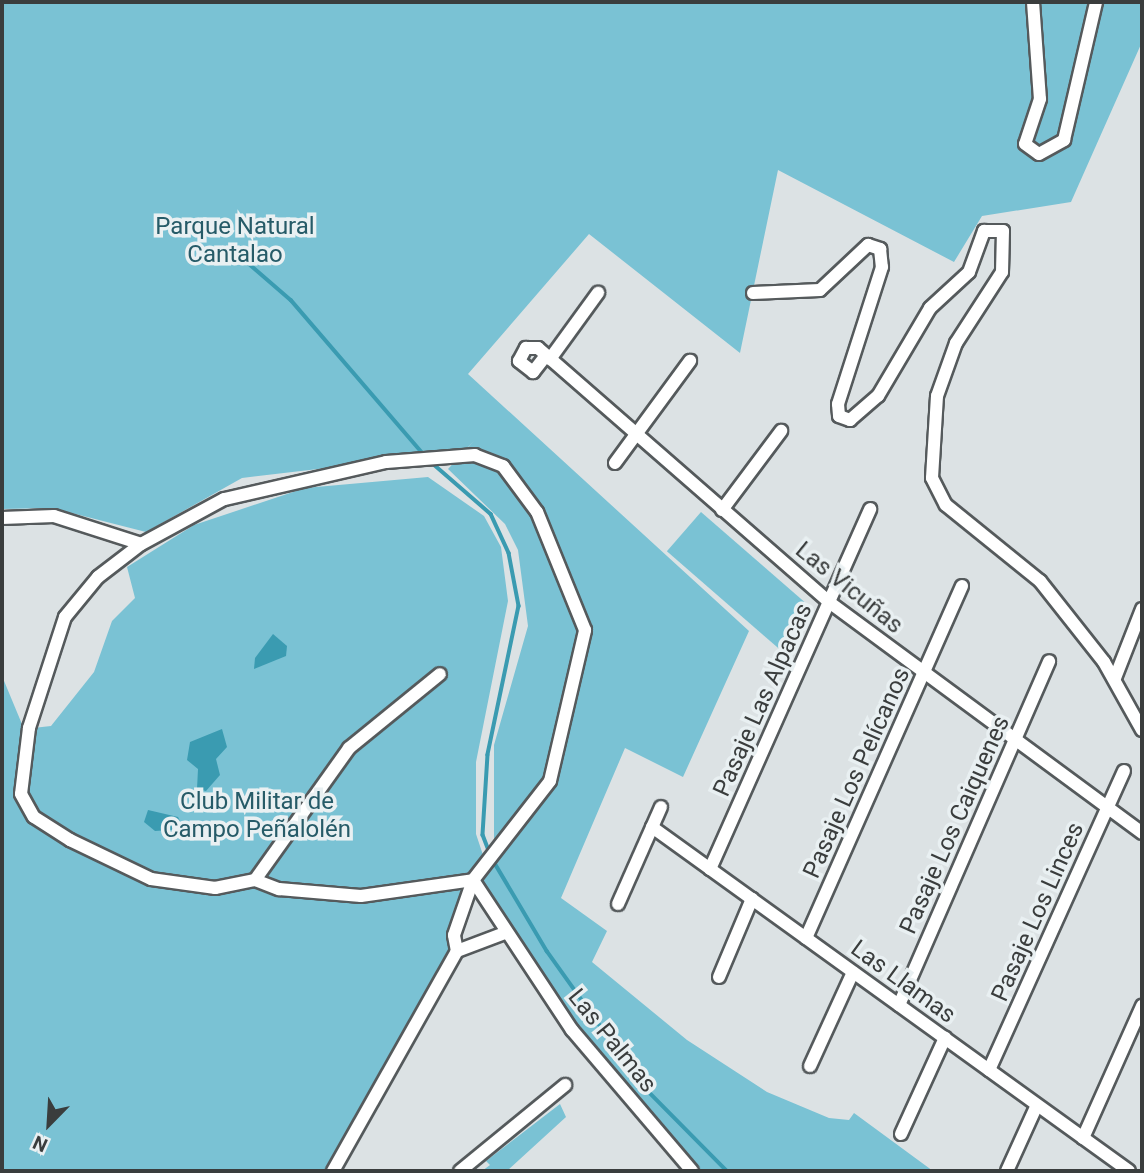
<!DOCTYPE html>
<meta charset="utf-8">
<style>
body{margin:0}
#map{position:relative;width:1144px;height:1173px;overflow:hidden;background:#dce2e4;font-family:Roboto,sans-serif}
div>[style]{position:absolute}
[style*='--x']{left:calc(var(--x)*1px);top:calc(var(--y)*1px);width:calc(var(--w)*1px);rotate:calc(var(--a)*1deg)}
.green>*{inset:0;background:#7ac2d4;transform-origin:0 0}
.water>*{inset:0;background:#3a9bb1}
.stream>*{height:3.5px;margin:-1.75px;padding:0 1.75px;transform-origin:1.75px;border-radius:1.75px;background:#3a9bb1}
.roads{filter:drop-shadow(2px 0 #555a5c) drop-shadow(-2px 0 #555a5c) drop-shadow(0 2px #555a5c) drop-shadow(0 -2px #555a5c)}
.street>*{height:12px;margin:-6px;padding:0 6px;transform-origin:6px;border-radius:6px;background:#fff}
span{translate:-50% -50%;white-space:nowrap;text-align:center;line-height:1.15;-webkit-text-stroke:7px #e9f0f2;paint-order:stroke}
.park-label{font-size:24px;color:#265b68}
.street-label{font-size:24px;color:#3a3d3d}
.frame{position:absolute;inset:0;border:4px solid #3a3d3d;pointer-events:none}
.north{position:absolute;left:14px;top:1089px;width:70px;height:70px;-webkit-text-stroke:5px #e9f0f2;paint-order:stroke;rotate:204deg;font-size:19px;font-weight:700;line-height:28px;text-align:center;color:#3a3d3d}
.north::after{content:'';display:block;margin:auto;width:24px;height:32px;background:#3a3d3d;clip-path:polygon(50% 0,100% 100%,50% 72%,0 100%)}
</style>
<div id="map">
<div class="green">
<i style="clip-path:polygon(2px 2px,1142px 2px,1142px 42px,1071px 202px,982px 216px,954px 262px,778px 170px,740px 353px,589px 234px,468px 374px,749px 631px,683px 777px,625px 748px,561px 898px,607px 931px,592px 962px,687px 1040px,767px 1092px,829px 1118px,849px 1120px,854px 1113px,933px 1171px,695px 1171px,510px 938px,471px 870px,448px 952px,325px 1171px,2px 1171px,2px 676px,24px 729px,51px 726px,94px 672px,112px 621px,135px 598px,127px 567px,194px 525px,305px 488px,428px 477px,484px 516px,501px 547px,508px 601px,476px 762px,476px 834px,483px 855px,494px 842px,494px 745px,528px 626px,518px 550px,505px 524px,448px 469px,474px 441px,463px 452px,242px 478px,146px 532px,52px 508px,2px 509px)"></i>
<i style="left:701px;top:512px;width:149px;height:52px;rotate:41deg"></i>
<i style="clip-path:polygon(560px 1104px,566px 1117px,507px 1171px,482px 1171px,490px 1165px,486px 1161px)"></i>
</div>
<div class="water">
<i style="clip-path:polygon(273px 634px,287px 646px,286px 656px,254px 669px,255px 658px)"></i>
<i style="clip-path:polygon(222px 729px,227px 747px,216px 759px,220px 775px,206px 791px,197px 789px,198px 769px,187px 760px,190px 742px)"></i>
<i style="clip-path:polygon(148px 810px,178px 817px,184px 829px,155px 831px,144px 822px)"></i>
</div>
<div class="stream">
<i style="--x:239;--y:255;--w:69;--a:40.9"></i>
<i style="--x:291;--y:300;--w:206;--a:49.3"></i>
<i style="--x:430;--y:461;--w:81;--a:41"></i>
<i style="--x:491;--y:514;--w:43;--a:65.2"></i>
<i style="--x:509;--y:553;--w:54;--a:79.3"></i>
<i style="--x:519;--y:606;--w:152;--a:101.8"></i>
<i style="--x:488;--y:755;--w:80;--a:93.6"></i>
<i style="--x:483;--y:835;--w:19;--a:69"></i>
<i style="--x:493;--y:860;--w:106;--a:59.3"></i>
<i style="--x:547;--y:951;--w:167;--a:54.5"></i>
<i style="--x:644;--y:1087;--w:118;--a:45.3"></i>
</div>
<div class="roads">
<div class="street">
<i style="--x:1033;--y:2;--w:97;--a:85.9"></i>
<i style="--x:1040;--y:99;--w:47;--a:108.4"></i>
<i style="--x:1025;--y:144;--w:17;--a:36"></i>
<i style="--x:1039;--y:154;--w:29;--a:-29"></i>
<i style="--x:1064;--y:140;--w:142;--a:-76.9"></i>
<i style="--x:753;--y:293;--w:67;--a:-2.6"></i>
<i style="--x:820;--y:290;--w:66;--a:-43.2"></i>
<i style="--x:868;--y:245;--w:13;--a:18"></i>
<i style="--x:880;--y:249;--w:18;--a:84"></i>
<i style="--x:882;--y:267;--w:144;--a:107.8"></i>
<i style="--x:838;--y:404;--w:12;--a:85"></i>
<i style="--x:839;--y:416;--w:12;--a:20"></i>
<i style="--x:850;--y:420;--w:37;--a:-41"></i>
<i style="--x:878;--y:396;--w:102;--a:-59.4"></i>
<i style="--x:930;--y:308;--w:53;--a:-42.7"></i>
<i style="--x:969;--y:272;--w:44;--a:-69.9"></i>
<i style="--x:984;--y:231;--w:19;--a:0"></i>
<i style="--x:1003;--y:231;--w:41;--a:91.4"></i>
<i style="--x:1002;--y:272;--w:85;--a:122.9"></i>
<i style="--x:956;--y:343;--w:56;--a:109.7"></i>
<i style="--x:937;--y:396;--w:82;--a:93.5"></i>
<i style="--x:932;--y:478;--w:30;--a:63"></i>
<i style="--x:946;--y:505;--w:121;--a:39"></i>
<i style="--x:1040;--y:581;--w:103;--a:51.7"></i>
<i style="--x:1104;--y:662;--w:78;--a:60.8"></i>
<i style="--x:544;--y:358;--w:18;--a:128"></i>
<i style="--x:533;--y:372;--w:18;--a:-142"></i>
<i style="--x:519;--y:361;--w:15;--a:-62"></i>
<i style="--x:526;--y:348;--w:12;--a:0"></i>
<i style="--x:538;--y:348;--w:386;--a:41.1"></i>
<i style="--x:829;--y:602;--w:389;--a:36.4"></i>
<i style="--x:550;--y:359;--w:82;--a:-54"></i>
<i style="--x:615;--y:463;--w:127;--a:-53.7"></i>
<i style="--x:722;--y:510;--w:99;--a:-53.2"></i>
<i style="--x:2;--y:518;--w:52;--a:-2.2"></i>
<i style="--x:54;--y:516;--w:91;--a:17.8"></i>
<i style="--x:1115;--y:678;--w:74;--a:-68.6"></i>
<i style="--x:652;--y:827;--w:588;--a:35.8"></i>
<i style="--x:710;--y:869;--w:394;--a:-66"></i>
<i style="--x:255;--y:880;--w:162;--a:-54.5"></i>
<i style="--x:349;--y:748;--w:117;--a:-39.1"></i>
<i style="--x:473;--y:880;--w:180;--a:56.6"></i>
<i style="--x:572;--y:1030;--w:185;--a:49.6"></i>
<i style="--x:618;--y:904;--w:106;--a:-66.1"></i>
<i style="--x:806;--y:938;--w:385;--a:-66.1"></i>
<i style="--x:457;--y:951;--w:16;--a:-101"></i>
<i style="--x:454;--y:935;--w:58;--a:-70.9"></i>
<i style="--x:473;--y:880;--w:125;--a:-52.1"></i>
<i style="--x:550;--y:781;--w:155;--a:-76.9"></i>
<i style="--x:585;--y:630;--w:127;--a:-112.1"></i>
<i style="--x:537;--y:512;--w:57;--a:-126.5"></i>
<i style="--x:503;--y:466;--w:30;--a:-159"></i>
<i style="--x:475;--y:455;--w:89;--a:175.5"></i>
<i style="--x:386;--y:462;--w:166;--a:167.1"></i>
<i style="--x:224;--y:499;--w:94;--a:151.5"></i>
<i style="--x:141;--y:544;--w:54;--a:142.5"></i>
<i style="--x:98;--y:577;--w:52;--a:129.5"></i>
<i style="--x:65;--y:617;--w:117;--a:108"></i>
<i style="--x:29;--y:728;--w:66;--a:96.9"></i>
<i style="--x:21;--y:794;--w:26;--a:61"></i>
<i style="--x:34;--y:817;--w:43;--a:32.6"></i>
<i style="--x:70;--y:840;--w:90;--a:25.7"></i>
<i style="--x:151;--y:879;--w:65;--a:8"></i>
<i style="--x:215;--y:888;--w:41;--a:-11.3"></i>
<i style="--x:255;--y:880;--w:26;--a:21"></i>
<i style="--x:279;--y:889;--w:82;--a:4.9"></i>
<i style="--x:361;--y:896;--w:113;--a:-8.1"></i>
<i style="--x:719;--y:977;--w:85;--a:-67.1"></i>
<i style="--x:899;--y:1005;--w:375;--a:-66.4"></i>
<i style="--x:810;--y:1066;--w:103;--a:-65.4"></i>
<i style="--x:989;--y:1070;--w:328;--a:-65.7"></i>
<i style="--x:901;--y:1134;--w:106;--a:-65.4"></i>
<i style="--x:1083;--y:1138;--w:145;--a:-65.9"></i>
<i style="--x:333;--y:1171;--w:253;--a:-60.6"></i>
<i style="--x:457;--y:951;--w:51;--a:-20.6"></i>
<i style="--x:460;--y:1171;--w:136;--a:-39.3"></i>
<i style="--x:1007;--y:1171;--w:72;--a:-65.6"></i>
</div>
</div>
<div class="park-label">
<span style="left:235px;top:241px">Parque Natural<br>Cantalao</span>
<span style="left:257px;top:816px">Club Militar de<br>Campo Peñalolén</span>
</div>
<div class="street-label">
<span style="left:849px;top:588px;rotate:39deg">Las Vicuñas</span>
<span style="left:763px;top:700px;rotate:-66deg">Pasaje Las Alpacas</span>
<span style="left:857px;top:773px;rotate:-66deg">Pasaje Los Pelícanos</span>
<span style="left:955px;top:825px;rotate:-66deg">Pasaje Los Caiquenes</span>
<span style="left:1038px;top:912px;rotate:-66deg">Pasaje Los Linces</span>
<span style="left:903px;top:982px;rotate:36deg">Las Llamas</span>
<span style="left:612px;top:1041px;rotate:51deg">Las Palmas</span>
</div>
<div class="frame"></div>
<div class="north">N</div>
</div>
